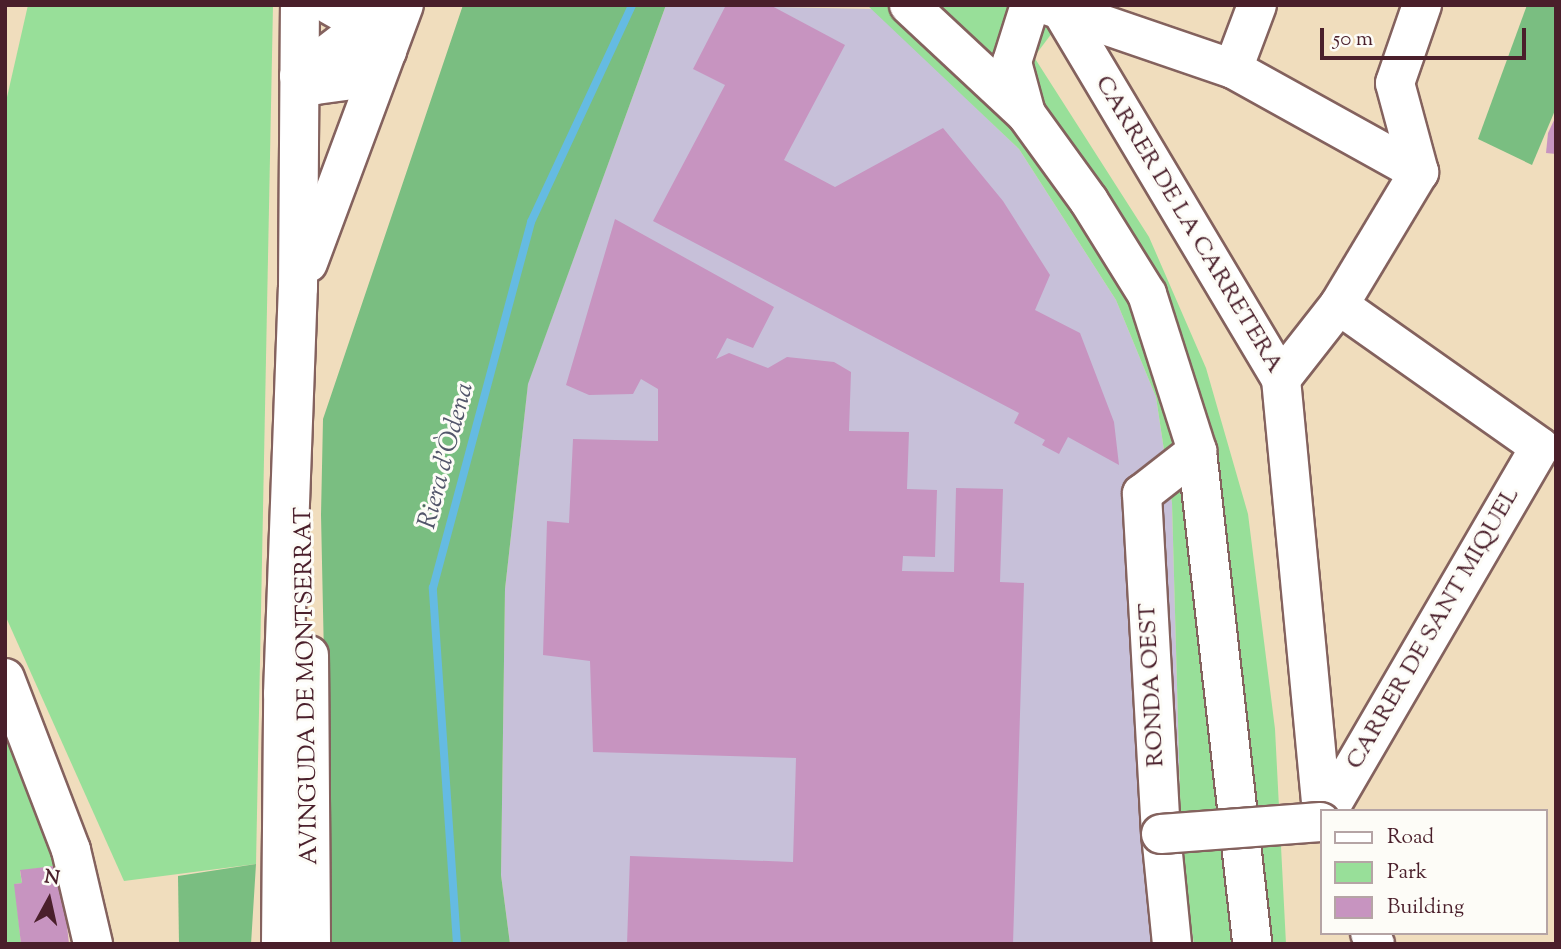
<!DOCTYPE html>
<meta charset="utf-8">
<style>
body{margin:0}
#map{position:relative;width:1561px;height:949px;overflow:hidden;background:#f0ddbd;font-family:"Sorts Mill Goudy",serif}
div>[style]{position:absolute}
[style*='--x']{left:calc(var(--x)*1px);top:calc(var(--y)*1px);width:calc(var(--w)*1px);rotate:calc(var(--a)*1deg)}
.industrial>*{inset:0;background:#c7c0d9}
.green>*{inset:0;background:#98df99}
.forest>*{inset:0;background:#7abe81}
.stream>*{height:8px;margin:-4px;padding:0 4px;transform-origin:4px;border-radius:4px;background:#65bbe2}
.building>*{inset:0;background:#c794c0}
.roads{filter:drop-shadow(2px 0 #84625e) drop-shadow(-2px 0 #84625e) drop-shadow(0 2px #84625e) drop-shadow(0 -2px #84625e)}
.minor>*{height:38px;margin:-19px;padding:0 19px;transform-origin:19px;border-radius:19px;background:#fff}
.bridges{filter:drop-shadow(2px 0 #84625e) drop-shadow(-2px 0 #84625e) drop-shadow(0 2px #84625e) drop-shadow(0 -2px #84625e)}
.minor-bridge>*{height:38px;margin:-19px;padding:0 19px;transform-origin:19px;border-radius:19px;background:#fff}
span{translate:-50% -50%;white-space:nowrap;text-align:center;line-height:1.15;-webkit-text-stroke:6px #fdfcf7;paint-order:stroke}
.street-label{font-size:24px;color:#4a1f2b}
.water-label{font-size:26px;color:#53566b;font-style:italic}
.frame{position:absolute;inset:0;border:7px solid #4a1f2b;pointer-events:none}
.legend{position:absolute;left:1320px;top:809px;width:228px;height:126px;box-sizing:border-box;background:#fdfcf7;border:2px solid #b5a4a5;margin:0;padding:9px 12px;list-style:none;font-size:21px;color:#4a1f2b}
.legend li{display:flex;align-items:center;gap:14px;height:35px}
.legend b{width:35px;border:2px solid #b5a4a5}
.north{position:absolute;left:14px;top:865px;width:70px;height:70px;-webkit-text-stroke:5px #fdfcf7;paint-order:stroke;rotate:8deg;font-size:19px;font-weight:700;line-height:28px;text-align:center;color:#4a1f2b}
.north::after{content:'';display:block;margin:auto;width:24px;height:32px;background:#4a1f2b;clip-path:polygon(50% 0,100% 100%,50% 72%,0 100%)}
.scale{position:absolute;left:1320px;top:28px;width:206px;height:32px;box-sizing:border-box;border:4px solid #4a1f2b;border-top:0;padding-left:9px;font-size:21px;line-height:24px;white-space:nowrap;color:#4a1f2b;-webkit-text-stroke:5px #fdfcf7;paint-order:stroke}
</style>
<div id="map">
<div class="industrial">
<i style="clip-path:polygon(666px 5px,873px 9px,1019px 149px,1116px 300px,1156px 397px,1172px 503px,1182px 866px,1194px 944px,510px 944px,501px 875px,505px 589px,528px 383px)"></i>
</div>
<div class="green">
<i style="clip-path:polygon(28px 5px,273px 5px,256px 864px,124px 881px,5px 615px,5px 106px)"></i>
<i style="clip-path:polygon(867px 5px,1073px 5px,1034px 57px,1149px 237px,1206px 368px,1248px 514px,1275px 729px,1286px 944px,1194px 944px,1182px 866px,1172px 503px,1156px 397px,1116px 300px,1019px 149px)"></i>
<i style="clip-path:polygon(5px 707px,55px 852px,54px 866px,20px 871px,22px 883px,15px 884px,21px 944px,5px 944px)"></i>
</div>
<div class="forest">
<i style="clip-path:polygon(463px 5px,666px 5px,528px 384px,505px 589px,501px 875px,510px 944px,330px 944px,321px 515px,323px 419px)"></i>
<i style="clip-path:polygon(1527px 5px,1556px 5px,1556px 108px,1532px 165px,1478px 139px)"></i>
<i style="clip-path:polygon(256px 864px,251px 944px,179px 944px,178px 876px)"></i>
</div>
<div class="stream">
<i style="--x:457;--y:944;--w:357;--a:-93.9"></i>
<i style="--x:433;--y:588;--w:379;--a:-75"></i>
<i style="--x:531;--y:222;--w:239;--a:-65"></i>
</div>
<div class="building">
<i style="clip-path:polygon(726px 5px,770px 5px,845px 45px,784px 160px,835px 187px,943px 128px,1003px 201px,1050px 275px,1035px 310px,1080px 333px,1114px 422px,1119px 465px,1068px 437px,1059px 454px,1042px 445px,1045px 440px,1014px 423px,1019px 413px,653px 221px,725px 85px,693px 69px)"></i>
<i style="clip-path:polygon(1556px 116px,1556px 154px,1546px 153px,1548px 133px)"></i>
<i style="clip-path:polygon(615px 219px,774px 307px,753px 348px,727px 338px,716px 359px,729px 353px,768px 368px,787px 357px,834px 362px,851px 372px,849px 431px,909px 432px,907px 489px,937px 490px,935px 557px,903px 556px,902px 571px,954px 572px,956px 488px,1003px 489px,1000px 582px,1024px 583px,1013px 944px,627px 944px,630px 856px,793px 862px,796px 758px,593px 752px,590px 661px,543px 655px,547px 521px,569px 523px,573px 439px,658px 441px,658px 389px,641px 379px,633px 394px,589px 395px,566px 385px)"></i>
<i style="clip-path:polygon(54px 866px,55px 879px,62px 879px,69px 944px,21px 944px,14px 884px,22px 883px,20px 870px)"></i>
</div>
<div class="roads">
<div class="minor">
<i style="--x:330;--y:5;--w:40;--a:29.7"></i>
<i style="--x:365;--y:25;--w:24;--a:-28"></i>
<i style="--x:909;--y:5;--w:160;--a:43"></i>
<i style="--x:1026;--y:114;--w:107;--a:54.1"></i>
<i style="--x:1089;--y:201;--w:110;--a:58.1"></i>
<i style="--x:1147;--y:294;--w:165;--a:72.3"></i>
<i style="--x:1197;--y:451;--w:496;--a:83.6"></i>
<i style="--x:1049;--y:6;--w:194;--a:18.9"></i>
<i style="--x:1233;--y:69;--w:213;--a:29"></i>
<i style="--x:1061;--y:10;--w:430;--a:59.2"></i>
<i style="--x:1281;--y:379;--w:434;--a:84.6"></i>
<i style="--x:365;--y:25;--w:83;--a:142.3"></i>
<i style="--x:299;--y:76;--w:19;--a:28"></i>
<i style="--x:316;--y:85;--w:37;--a:-8"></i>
<i style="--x:353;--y:80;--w:45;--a:-40.5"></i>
<i style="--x:1233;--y:69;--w:68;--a:-69.4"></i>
<i style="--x:1026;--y:114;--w:54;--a:-105.1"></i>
<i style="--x:1012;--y:62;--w:60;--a:-72.5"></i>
<i style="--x:1419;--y:172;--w:92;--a:-105.1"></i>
<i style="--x:1395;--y:83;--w:83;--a:-70.9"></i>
<i style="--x:308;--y:263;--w:275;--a:-69.6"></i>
<i style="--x:1281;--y:379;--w:94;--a:-51.9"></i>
<i style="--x:1339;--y:305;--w:155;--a:-59"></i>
<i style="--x:309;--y:655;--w:289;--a:89.6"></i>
<i style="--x:5;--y:678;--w:184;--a:69"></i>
<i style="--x:71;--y:850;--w:97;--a:76.8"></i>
<i style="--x:1328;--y:811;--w:421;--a:-59.8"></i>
<i style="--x:1540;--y:447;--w:246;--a:-144.8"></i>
<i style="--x:1370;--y:933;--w:12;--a:66"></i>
<i style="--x:281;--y:944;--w:250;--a:-89.5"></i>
<i style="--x:283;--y:694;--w:406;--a:-87.9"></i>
<i style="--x:298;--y:288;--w:283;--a:-89.6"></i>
<i style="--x:1172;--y:944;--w:111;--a:-95.7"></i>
<i style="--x:1161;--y:834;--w:341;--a:-93.2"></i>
<i style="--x:1142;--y:494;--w:70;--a:-38"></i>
</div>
</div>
<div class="bridges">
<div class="minor-bridge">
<i style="--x:1161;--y:834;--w:160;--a:-4.3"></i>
</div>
</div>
<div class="street-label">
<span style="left:1188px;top:225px;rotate:59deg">CARRER DE LA CARRETERA</span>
<span style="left:1434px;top:629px;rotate:-60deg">CARRER DE SANT MIQUEL</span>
<span style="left:1153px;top:685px;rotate:-93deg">RONDA OEST</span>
<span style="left:308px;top:686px;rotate:-91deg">AVINGUDA DE MONTSERRAT</span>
</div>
<div class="water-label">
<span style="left:447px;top:456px;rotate:-75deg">Riera d'Òdena</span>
</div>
<div class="frame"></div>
<ul class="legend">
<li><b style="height:9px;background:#fff"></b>Road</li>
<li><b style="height:19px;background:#98df99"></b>Park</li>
<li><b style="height:19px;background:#c794c0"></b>Building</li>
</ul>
<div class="north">N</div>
<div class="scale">50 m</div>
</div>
